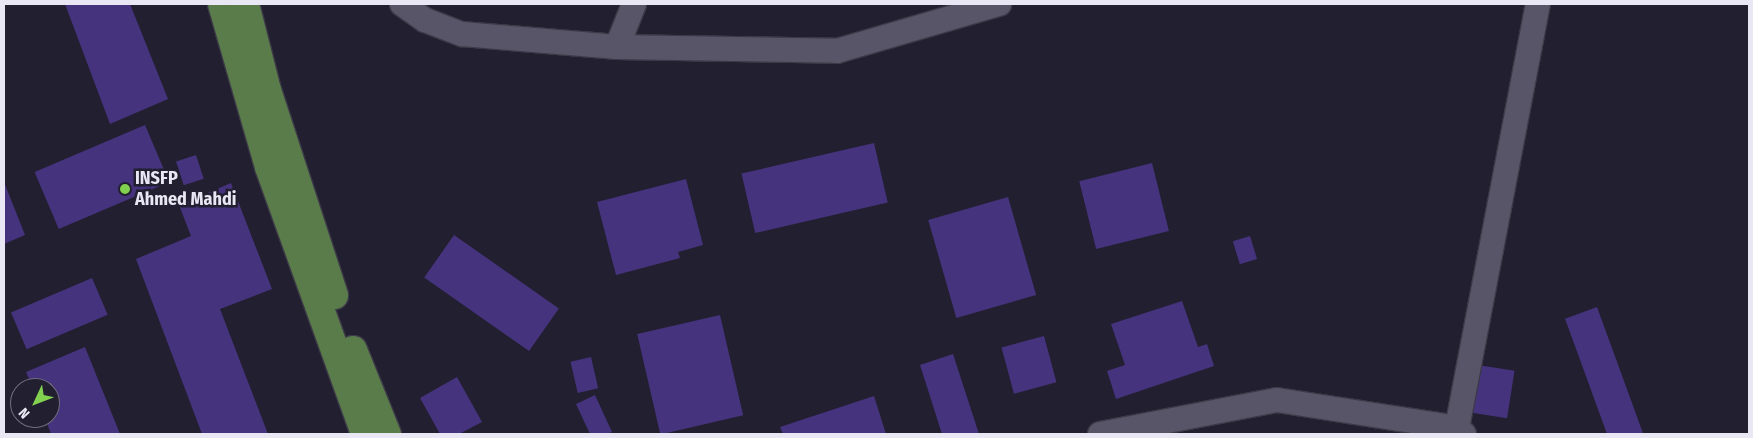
<!DOCTYPE html>
<style>
body{margin:0}
#map{position:relative;width:1753px;height:438px;overflow:hidden;background:#221f30;font-family:"Fira Sans Condensed",sans-serif}
div>[style]{position:absolute}
[style*='--x']{left:calc(var(--x)*1px);top:calc(var(--y)*1px);width:calc(var(--w)*1px);rotate:calc(var(--a)*1deg)}
.building>*{inset:0;background:#46337d;transform-origin:0 0}
.roads{filter:drop-shadow(1px 0 #3d3a48) drop-shadow(-1px 0 #3d3a48) drop-shadow(0 1px #3d3a48) drop-shadow(0 -1px #3d3a48)}
.minor>*{height:24px;margin:-12px;padding:0 12px;transform-origin:12px;border-radius:12px;background:#585569}
.major>*{height:28px;margin:-14px;padding:0 14px;transform-origin:14px;border-radius:14px;background:#5a7b4a}
.dots>*{width:14px;height:14px;translate:-50% -50%;box-sizing:border-box;border:2px solid #221f30;border-radius:50%}
span{translate:-50% -50%;white-space:nowrap;text-align:center;line-height:1.15;-webkit-text-stroke:5px #221f30;paint-order:stroke}
.poi-label{font-size:18px;color:#e9e7f3;font-weight:700}
.left{translate:0 -50%;text-align:left}
.frame{position:absolute;inset:0;border:5px solid #e9e7f3;pointer-events:none}
.north{position:absolute;left:10px;top:378px;width:50px;height:50px;box-sizing:border-box;background:#221f30;border:1px solid #726f7e;border-radius:50%;rotate:227deg;font-size:14px;font-weight:700;line-height:20px;text-align:center;color:#e9e7f3}
.north::after{content:'';display:block;margin:auto;width:18px;height:22px;background:#82d04f;clip-path:polygon(50% 0,100% 100%,50% 72%,0 100%)}
</style>
<div id="map">
<div class="building">
<i style="clip-path:polygon(65px 4px,130px 4px,168px 99px,110px 124px)"></i>
<i style="left:145px;top:125px;width:62px;height:120px;rotate:67deg"></i>
<i style="left:874px;top:143px;width:61px;height:136px;rotate:77deg"></i>
<i style="left:196px;top:155px;width:25px;height:21px;rotate:72deg"></i>
<i style="left:1152px;top:163px;width:70px;height:75px;rotate:76deg"></i>
<i style="clip-path:polygon(686px 179px,703px 245px,678px 252px,680px 258px,616px 275px,597px 202px)"></i>
<i style="clip-path:polygon(4px 182px,25px 235px,4px 244px)"></i>
<i style="clip-path:polygon(231px 183px,272px 289px,220px 309px,268px 434px,202px 434px,136px 259px,191px 236px,179px 205px)"></i>
<i style="left:1008px;top:197px;width:102px;height:83px;rotate:74deg"></i>
<i style="left:454px;top:235px;width:128px;height:52px;rotate:35deg"></i>
<i style="left:1250px;top:236px;width:24px;height:18px;rotate:73deg"></i>
<i style="left:92px;top:278px;width:40px;height:88px;rotate:67deg"></i>
<i style="clip-path:polygon(1182px 301px,1198px 347px,1207px 344px,1214px 366px,1116px 399px,1107px 371px,1125px 365px,1111px 324px)"></i>
<i style="left:1597px;top:307px;width:135px;height:34px;rotate:70deg"></i>
<i style="left:720px;top:315px;width:103px;height:85px;rotate:77deg"></i>
<i style="left:1044px;top:336px;width:48px;height:44px;rotate:75deg"></i>
<i style="clip-path:polygon(85px 347px,120px 434px,51px 434px,45px 418px,50px 418px,50px 388px,33px 388px,26px 372px)"></i>
<i style="clip-path:polygon(953px 354px,979px 434px,942px 434px,920px 365px)"></i>
<i style="left:591px;top:357px;width:32px;height:21px;rotate:77deg"></i>
<i style="left:1478px;top:365px;width:37px;height:48px;rotate:9deg"></i>
<i style="clip-path:polygon(457px 377px,482px 422px,459px 434px,440px 434px,420px 398px)"></i>
<i style="clip-path:polygon(20px 390px,20px 410px,11px 397px)"></i>
<i style="clip-path:polygon(595px 395px,612px 432px,607px 434px,590px 434px,576px 404px)"></i>
<i style="clip-path:polygon(874px 396px,886px 434px,783px 434px,780px 427px)"></i>
</div>
<div class="roads">
<div class="minor">
<i style="--x:402;--y:4;--w:28;--a:35"></i>
<i style="--x:425;--y:20;--w:40;--a:21"></i>
<i style="--x:462;--y:34;--w:156;--a:4.8"></i>
<i style="--x:617;--y:47;--w:220;--a:1"></i>
<i style="--x:837;--y:51;--w:169;--a:-16.2"></i>
<i style="--x:617;--y:47;--w:46;--a:-68.4"></i>
<i style="--x:1457;--y:428;--w:432;--a:-79.2"></i>
<i style="--x:1100;--y:434;--w:180;--a:-10.9"></i>
<i style="--x:1277;--y:400;--w:182;--a:8.8"></i>
<i style="--x:1457;--y:428;--w:9;--a:41"></i>
</div>
<div class="major">
<i style="--x:222;--y:4;--w:170;--a:73.9"></i>
<i style="--x:269;--y:167;--w:284;--a:70.2"></i>
<i style="--x:245;--y:4;--w:89;--a:75.7"></i>
<i style="--x:267;--y:90;--w:216;--a:71.9"></i>
<i style="--x:353;--y:350;--w:91;--a:68"></i>
</div>
</div>
<div class="dots">
<i style="left:125px;top:189px;background:#82d04f"></i>
</div>
<div class="poi-label">
<span class="left" style="left:135px;top:189px">INSFP<br>Ahmed Mahdi</span>
</div>
<div class="frame"></div>
<div class="north">N</div>
</div>
